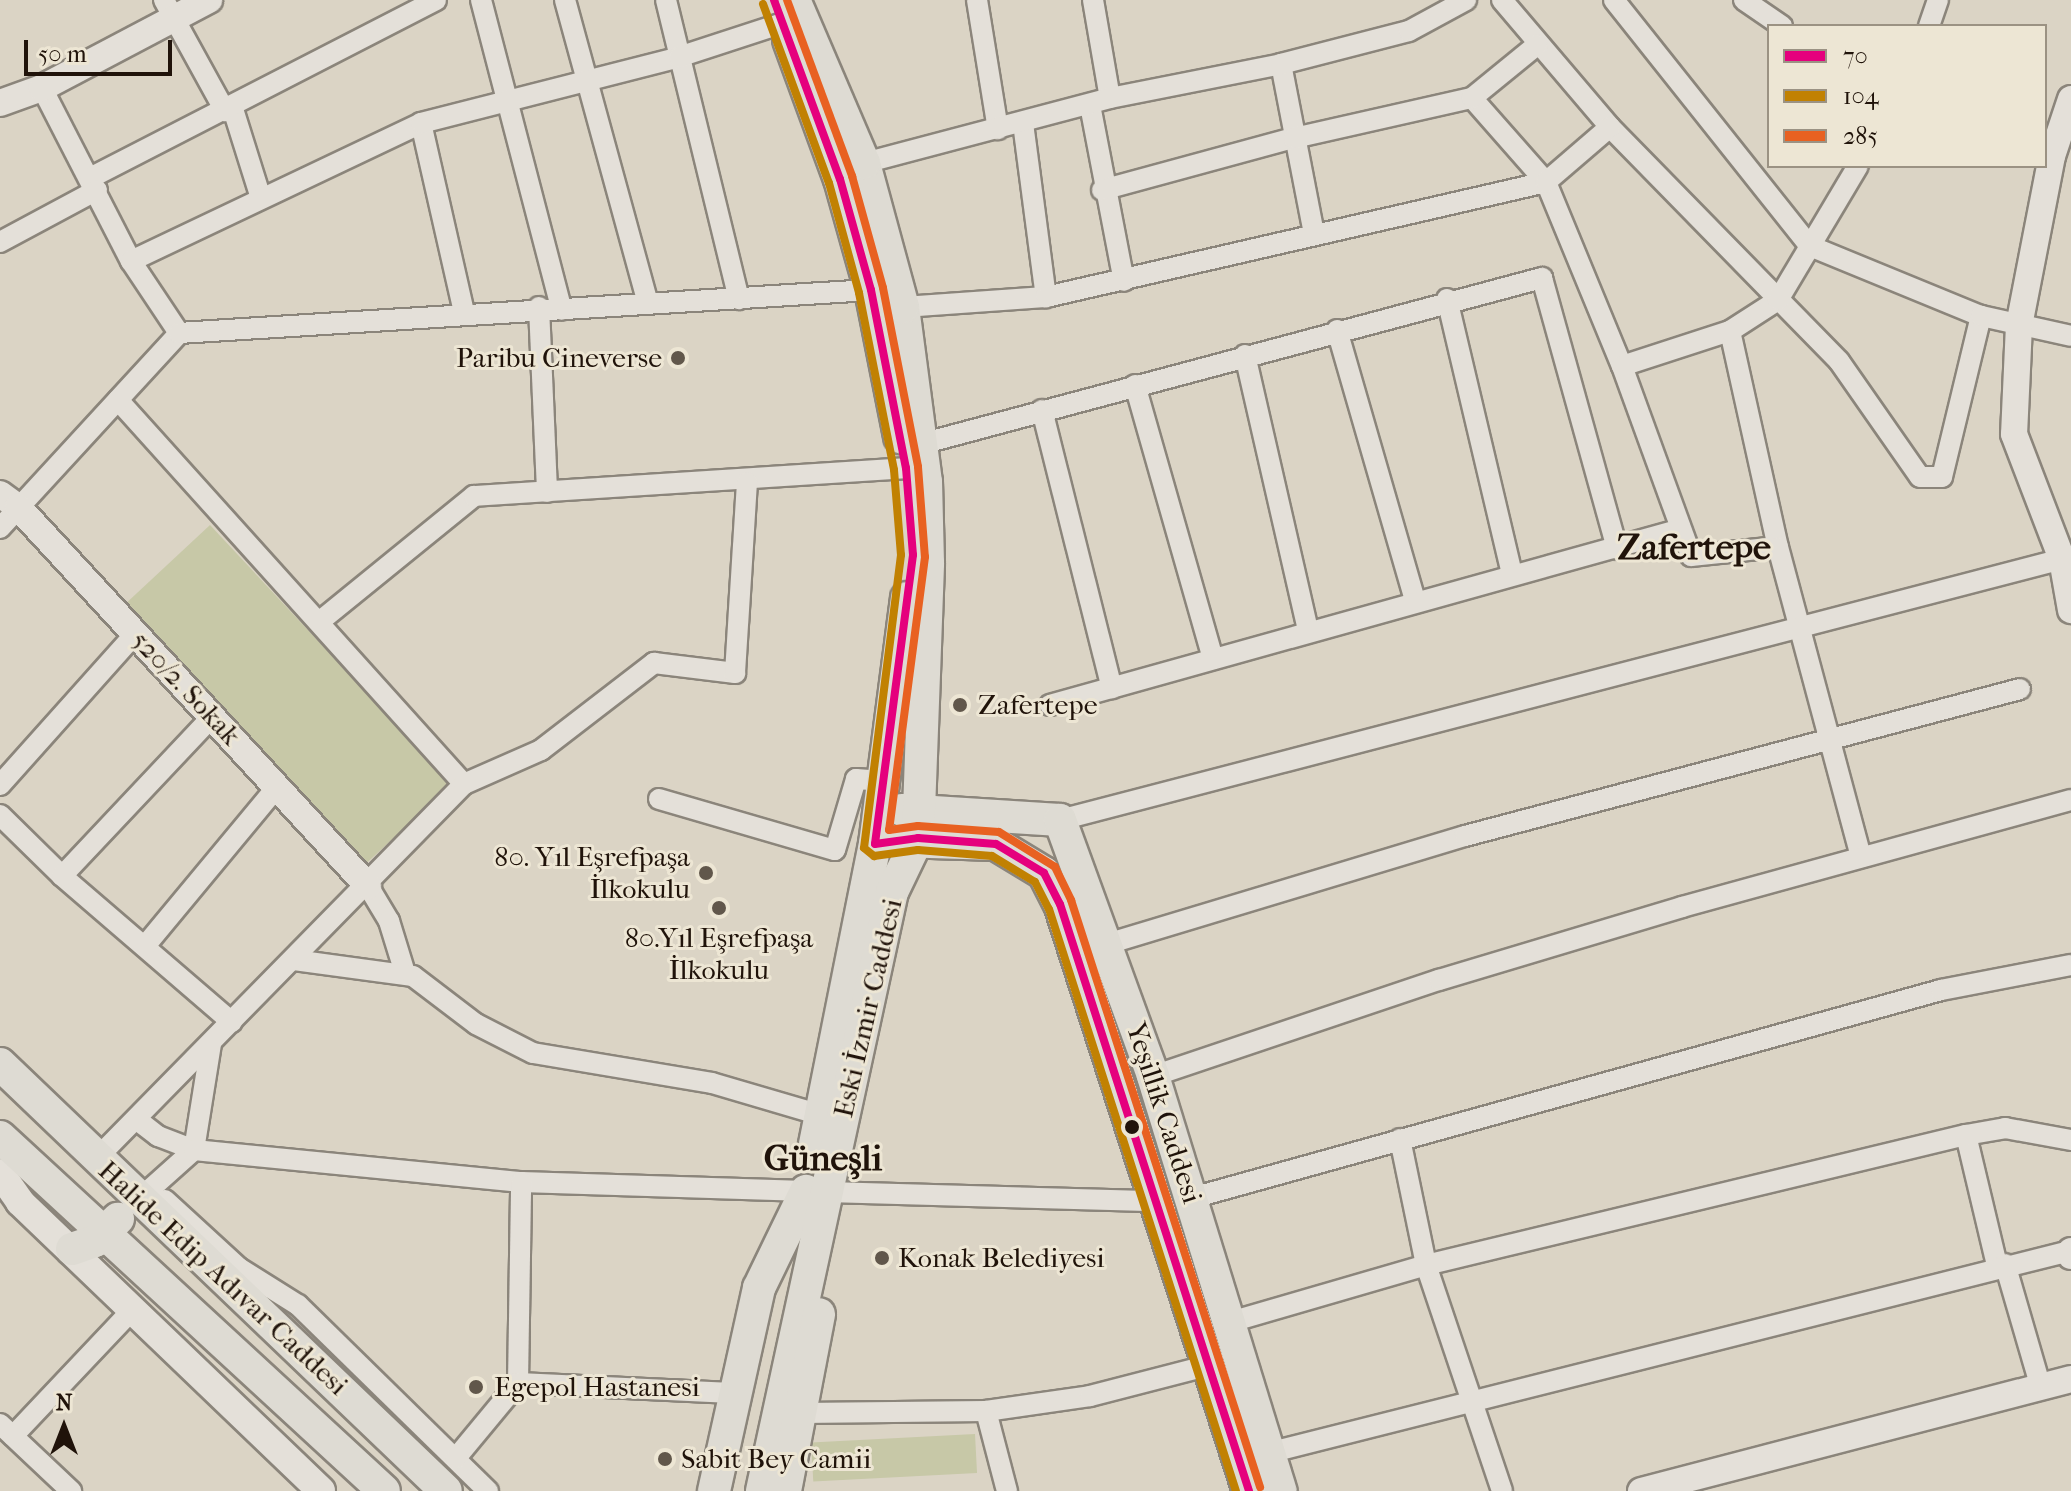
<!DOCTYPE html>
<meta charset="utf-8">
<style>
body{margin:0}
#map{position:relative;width:2071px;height:1491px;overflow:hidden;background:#dbd4c5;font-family:"IM FELL French Canon",serif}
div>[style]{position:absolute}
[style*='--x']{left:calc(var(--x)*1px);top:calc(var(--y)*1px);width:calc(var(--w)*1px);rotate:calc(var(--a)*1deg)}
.green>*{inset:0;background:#c7c8a7;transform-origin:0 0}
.roads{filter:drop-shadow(2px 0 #8b857b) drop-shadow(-2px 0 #8b857b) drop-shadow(0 2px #8b857b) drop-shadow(0 -2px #8b857b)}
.minor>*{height:20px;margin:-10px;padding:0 10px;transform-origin:10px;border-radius:10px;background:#e4e0d9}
.tertiary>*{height:26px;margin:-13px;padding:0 13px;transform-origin:13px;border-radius:13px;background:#e4e0d9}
.secondary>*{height:28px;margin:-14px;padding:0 14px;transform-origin:14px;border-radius:14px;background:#e4e0d9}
.primary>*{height:32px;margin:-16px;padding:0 16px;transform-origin:16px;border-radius:16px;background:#dedbd3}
.bus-1>*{height:8px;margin:-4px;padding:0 4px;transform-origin:4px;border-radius:4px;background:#e5007d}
.bus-2>*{height:8px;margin:-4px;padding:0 4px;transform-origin:4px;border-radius:4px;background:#c18102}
.bus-3>*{height:8px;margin:-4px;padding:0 4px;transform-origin:4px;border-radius:4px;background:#e86121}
.dots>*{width:22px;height:22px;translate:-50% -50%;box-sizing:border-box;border:4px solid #ede6d4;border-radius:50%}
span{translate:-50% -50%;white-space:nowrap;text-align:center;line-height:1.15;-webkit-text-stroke:6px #ede6d4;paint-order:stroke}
.poi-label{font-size:28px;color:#20130a}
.right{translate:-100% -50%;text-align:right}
.left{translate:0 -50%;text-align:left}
.street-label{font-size:28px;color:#20130a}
.district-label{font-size:36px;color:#20130a;font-weight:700}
.legend{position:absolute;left:1767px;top:24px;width:280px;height:144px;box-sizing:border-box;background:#ede6d4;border:2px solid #9b9283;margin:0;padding:10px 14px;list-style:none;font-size:24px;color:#20130a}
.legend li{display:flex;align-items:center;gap:16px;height:40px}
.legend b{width:40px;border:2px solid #9b9283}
.north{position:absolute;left:24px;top:1387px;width:80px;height:80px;-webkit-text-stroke:6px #ede6d4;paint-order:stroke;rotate:0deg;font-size:22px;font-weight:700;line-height:32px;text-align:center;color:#20130a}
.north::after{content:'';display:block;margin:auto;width:28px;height:36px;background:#20130a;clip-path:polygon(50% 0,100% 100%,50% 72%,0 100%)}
.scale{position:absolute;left:24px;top:40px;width:148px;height:36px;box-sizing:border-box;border:4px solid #20130a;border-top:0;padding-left:10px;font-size:24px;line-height:28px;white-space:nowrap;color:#20130a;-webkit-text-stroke:6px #ede6d4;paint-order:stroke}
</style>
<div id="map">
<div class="green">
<i style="left:210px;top:525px;width:354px;height:117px;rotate:47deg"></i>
<i style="left:975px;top:1434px;width:39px;height:164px;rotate:87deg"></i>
</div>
<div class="roads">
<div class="minor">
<i style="--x:164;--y:0;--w:127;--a:61.2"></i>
<i style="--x:225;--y:111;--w:8;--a:-14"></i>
<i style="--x:233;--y:109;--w:90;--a:72.6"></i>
<i style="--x:481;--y:0;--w:320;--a:75.4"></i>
<i style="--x:565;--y:0;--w:315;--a:74.7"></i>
<i style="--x:666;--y:0;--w:308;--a:76.3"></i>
<i style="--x:977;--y:0;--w:131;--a:80.8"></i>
<i style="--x:1093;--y:0;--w:99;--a:80.2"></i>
<i style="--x:1502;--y:0;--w:167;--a:49.6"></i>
<i style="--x:1610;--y:127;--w:327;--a:45.6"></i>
<i style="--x:1839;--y:361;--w:141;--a:55.1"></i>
<i style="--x:1920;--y:477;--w:22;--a:0"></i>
<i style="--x:1942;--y:477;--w:166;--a:-76.4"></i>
<i style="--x:1614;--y:0;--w:315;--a:51.5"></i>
<i style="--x:1810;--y:246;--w:185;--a:22.3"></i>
<i style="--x:1981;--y:316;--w:92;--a:12.5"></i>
<i style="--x:1744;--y:0;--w:46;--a:34.4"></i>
<i style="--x:1929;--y:26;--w:28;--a:-71"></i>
<i style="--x:1281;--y:64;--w:172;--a:79"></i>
<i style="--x:42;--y:88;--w:195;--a:62.8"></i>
<i style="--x:131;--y:261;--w:87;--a:56.3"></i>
<i style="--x:1472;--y:98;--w:112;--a:48.6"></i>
<i style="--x:1546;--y:182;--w:199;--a:67.6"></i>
<i style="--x:1622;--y:366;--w:202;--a:70"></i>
<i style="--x:1691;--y:556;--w:87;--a:-5.9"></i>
<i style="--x:1090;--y:105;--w:179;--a:79.1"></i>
<i style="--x:421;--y:123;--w:195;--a:77.2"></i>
<i style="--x:1023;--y:123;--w:176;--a:82.5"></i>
<i style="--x:864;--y:163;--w:254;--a:-14.8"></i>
<i style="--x:1110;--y:98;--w:174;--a:-11.2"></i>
<i style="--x:1281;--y:64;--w:132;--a:-14.5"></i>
<i style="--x:1409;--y:31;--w:65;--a:-28.5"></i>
<i style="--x:90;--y:178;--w:389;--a:-27.2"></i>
<i style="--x:1102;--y:190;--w:199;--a:-15.2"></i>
<i style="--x:1294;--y:138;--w:182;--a:-12.7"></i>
<i style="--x:1472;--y:98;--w:84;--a:-39.2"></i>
<i style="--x:0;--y:242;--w:110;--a:-28.2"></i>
<i style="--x:131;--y:261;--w:321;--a:-25.4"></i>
<i style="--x:421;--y:123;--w:266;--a:-14.3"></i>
<i style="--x:679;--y:57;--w:109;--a:-18.1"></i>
<i style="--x:1447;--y:299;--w:284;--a:76.7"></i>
<i style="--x:539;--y:307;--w:185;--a:87.5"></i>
<i style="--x:903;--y:307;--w:143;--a:-4"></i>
<i style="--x:1046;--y:297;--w:513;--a:-12.95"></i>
<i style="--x:1546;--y:182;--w:84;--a:-40.7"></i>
<i style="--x:1337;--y:330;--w:282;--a:73.9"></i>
<i style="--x:1730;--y:331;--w:221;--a:77.5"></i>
<i style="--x:1778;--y:547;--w:321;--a:75"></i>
<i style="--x:1245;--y:355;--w:282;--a:77.1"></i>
<i style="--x:1622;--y:366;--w:114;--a:-18"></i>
<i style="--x:1730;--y:331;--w:57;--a:-32.9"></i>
<i style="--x:1778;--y:300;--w:156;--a:-59.2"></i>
<i style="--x:1135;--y:385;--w:285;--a:74.1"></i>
<i style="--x:118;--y:400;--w:517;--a:47.98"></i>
<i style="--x:1042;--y:410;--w:287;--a:75.9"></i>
<i style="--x:921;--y:444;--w:643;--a:-14.97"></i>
<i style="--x:1542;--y:278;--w:281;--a:74.5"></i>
<i style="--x:0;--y:528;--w:265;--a:-47.4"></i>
<i style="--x:179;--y:333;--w:693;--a:-3.56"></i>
<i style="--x:319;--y:622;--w:200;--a:-39.1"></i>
<i style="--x:474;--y:496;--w:433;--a:-3.7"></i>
<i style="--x:1050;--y:705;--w:651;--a:-15.59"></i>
<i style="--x:0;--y:785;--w:204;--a:-48.2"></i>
<i style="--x:659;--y:799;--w:183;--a:16.2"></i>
<i style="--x:835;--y:850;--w:74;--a:-73.5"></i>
<i style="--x:856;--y:779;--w:27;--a:4"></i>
<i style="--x:0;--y:815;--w:87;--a:44.5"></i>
<i style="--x:62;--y:876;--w:224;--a:40.7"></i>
<i style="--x:1060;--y:820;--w:1035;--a:-14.6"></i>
<i style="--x:62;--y:876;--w:219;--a:-46.7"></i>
<i style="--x:368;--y:886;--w:41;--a:59"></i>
<i style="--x:389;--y:921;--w:54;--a:72.9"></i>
<i style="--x:1107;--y:944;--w:374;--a:-16.8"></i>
<i style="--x:1465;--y:836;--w:574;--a:-14.83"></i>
<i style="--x:145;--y:946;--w:207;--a:-50.3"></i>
<i style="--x:294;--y:960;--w:120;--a:7.7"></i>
<i style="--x:413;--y:976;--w:79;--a:37.3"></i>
<i style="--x:476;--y:1024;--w:64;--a:27"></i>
<i style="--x:533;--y:1053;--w:181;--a:9.5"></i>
<i style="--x:712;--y:1083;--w:114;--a:16.4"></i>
<i style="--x:1153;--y:1076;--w:302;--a:-18.6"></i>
<i style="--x:1439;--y:980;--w:254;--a:-16.7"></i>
<i style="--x:1682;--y:907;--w:403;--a:-15.4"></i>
<i style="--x:136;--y:1119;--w:28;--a:38"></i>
<i style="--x:158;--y:1136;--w:39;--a:21"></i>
<i style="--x:194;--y:1150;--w:107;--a:-80.9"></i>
<i style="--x:1966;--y:1135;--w:134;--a:76.6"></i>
<i style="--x:1400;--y:1139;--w:129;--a:78.3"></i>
<i style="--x:1426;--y:1265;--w:238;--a:71.4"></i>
<i style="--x:96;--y:1159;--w:525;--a:-45.54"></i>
<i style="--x:464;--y:784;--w:84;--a:-23.8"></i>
<i style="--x:541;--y:750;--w:143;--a:-37.6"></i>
<i style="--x:654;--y:663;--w:82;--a:7"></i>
<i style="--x:735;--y:673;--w:191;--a:-86.4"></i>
<i style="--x:827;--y:1192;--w:329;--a:1.6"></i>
<i style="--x:1192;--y:1198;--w:777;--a:-15.52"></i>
<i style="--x:1941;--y:990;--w:132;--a:-10.9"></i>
<i style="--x:138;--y:1200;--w:75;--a:-41.8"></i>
<i style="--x:194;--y:1150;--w:329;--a:5.6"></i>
<i style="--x:521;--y:1182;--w:285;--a:1.8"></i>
<i style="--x:165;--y:1200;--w:100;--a:42.6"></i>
<i style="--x:239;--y:1268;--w:70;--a:32.1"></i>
<i style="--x:298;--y:1305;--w:266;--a:44.4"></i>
<i style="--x:2005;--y:1264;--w:129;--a:73.8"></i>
<i style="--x:1230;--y:1322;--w:204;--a:-16.2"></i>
<i style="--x:1426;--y:1265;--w:555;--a:-13.54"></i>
<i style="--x:1966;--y:1135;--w:40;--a:-10"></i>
<i style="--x:2005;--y:1128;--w:67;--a:10.3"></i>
<i style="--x:518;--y:1383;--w:201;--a:-89.1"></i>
<i style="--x:986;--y:1411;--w:83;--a:75.3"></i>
<i style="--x:801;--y:1413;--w:185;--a:-0.6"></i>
<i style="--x:986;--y:1411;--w:105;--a:-8.2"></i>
<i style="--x:1090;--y:1396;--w:124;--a:-14.5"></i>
<i style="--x:0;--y:1424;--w:98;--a:43.3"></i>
<i style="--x:13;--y:1436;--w:176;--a:-46.6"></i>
<i style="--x:1268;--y:1453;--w:827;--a:-14.14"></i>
<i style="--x:456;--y:1458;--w:97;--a:-50.4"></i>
<i style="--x:518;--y:1383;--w:215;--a:2.7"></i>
</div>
<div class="tertiary">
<i style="--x:2071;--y:99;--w:60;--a:108.4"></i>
<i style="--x:2052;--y:156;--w:172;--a:101"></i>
<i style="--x:2019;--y:325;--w:109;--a:92.6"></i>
<i style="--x:2014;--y:434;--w:134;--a:69"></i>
<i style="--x:2062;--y:559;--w:52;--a:80"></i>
<i style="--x:0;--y:103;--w:45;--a:-19.7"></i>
<i style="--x:42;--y:88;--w:189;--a:-27.8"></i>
<i style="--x:0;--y:494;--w:22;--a:36"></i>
<i style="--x:18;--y:507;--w:516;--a:47.28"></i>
<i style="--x:2071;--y:1251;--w:5;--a:90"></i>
<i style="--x:1641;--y:1491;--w:444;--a:-14.6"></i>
</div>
<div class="secondary">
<i style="--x:0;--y:1173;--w:35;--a:55"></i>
<i style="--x:20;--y:1202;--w:417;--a:43.8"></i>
</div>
<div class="primary">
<i style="--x:789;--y:40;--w:148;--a:69.9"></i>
<i style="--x:840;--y:179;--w:115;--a:74.4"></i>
<i style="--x:871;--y:290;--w:150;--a:78.8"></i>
<i style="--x:902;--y:810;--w:158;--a:3.6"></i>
<i style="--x:1060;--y:820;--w:272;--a:70"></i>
<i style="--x:1153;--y:1076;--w:434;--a:72.9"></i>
<i style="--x:898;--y:841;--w:98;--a:1.8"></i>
<i style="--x:996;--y:844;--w:56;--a:31.1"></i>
<i style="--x:1044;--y:873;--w:35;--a:63"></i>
<i style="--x:1060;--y:904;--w:617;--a:72.15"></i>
<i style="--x:0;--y:1064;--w:617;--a:43.75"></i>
<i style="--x:0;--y:1137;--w:522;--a:42.67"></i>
<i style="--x:815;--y:1144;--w:306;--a:-78.7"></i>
<i style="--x:875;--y:844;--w:248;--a:-82.6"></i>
<i style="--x:72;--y:1249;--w:24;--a:-19"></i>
<i style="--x:95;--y:1241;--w:32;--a:-44"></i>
<i style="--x:714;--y:1491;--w:208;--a:-77.5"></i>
<i style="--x:759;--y:1288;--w:108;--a:-64.1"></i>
<i style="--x:762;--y:1491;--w:613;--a:-77.76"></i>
<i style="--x:892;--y:892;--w:60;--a:-64.3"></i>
<i style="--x:918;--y:838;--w:275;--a:-87.9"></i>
<i style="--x:928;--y:563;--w:81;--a:-91.4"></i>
<i style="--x:926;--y:482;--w:177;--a:-97.5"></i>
<i style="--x:903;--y:307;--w:149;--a:-105.2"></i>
<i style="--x:864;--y:163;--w:177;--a:-113.2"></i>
<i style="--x:785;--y:1491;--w:180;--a:-79.1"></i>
</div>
</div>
<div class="bus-1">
<i style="--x:774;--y:0;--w:191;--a:69.8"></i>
<i style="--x:840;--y:179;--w:115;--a:74.4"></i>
<i style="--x:871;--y:290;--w:181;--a:78.9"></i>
<i style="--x:906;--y:468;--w:87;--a:85.4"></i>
<i style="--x:913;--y:555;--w:291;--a:97.5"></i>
<i style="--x:875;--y:844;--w:43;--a:-7.9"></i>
<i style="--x:918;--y:838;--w:78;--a:4.4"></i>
<i style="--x:996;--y:844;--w:56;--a:31.1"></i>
<i style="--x:1044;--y:873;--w:35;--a:63"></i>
<i style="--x:1060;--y:904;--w:617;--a:72.15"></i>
</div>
<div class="bus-2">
<i style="--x:763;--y:4;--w:191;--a:69.8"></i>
<i style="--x:829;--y:183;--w:114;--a:74.7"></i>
<i style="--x:859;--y:293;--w:180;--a:78.8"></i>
<i style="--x:894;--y:470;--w:85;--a:85.3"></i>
<i style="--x:901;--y:555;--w:295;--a:97.2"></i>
<i style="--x:864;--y:848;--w:13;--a:39"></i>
<i style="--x:874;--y:856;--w:44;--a:-7.8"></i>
<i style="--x:918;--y:850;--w:74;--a:4.6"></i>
<i style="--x:992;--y:856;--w:50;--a:31.2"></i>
<i style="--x:1035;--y:882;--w:30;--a:63"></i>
<i style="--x:1049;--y:909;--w:611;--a:72.19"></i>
</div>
<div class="bus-3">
<i style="--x:787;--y:0;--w:188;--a:69.7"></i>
<i style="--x:852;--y:176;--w:116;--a:74.5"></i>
<i style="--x:883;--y:288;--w:182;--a:78.9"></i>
<i style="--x:918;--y:467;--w:90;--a:85.6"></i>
<i style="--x:925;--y:557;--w:275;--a:97.5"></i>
<i style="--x:889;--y:830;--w:29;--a:-8"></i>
<i style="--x:918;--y:826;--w:81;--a:4.2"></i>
<i style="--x:999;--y:832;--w:66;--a:32"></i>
<i style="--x:1055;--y:867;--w:37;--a:64"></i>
<i style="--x:1071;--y:900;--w:617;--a:72.15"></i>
</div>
<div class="dots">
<i style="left:678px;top:358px;background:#61574b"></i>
<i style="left:960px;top:705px;background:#61574b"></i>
<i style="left:706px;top:873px;background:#61574b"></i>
<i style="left:719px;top:908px;background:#61574b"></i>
<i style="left:1132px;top:1127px;background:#20130a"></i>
<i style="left:882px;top:1258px;background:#61574b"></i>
<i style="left:476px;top:1387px;background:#61574b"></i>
<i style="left:665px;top:1459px;background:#61574b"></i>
</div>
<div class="poi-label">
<span class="right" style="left:662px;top:358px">Paribu Cineverse</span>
<span class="left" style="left:978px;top:705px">Zafertepe</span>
<span class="right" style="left:690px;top:873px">80. Yıl Eşrefpaşa<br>İlkokulu</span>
<span style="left:719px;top:954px">80.Yıl Eşrefpaşa<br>İlkokulu</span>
<span class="left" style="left:898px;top:1258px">Konak Belediyesi</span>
<span class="left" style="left:494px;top:1387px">Egepol Hastanesi</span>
<span class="left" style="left:681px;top:1459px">Sabit Bey Camii</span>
</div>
<div class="street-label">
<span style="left:186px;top:688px;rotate:47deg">520/2. Sokak</span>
<span style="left:868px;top:1008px;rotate:-77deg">Eski İzmir Caddesi</span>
<span style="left:1164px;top:1113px;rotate:72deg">Yeşillik Caddesi</span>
<span style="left:223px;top:1278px;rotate:43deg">Halide Edip Adıvar Caddesi</span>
</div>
<div class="district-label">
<span style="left:1694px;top:548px">Zafertepe</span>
<span style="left:823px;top:1159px">Güneşli</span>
</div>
<ul class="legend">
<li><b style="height:10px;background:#e5007d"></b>70</li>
<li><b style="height:10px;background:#c18102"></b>104</li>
<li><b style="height:10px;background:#e86121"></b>285</li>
</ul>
<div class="north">N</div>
<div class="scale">50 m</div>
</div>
